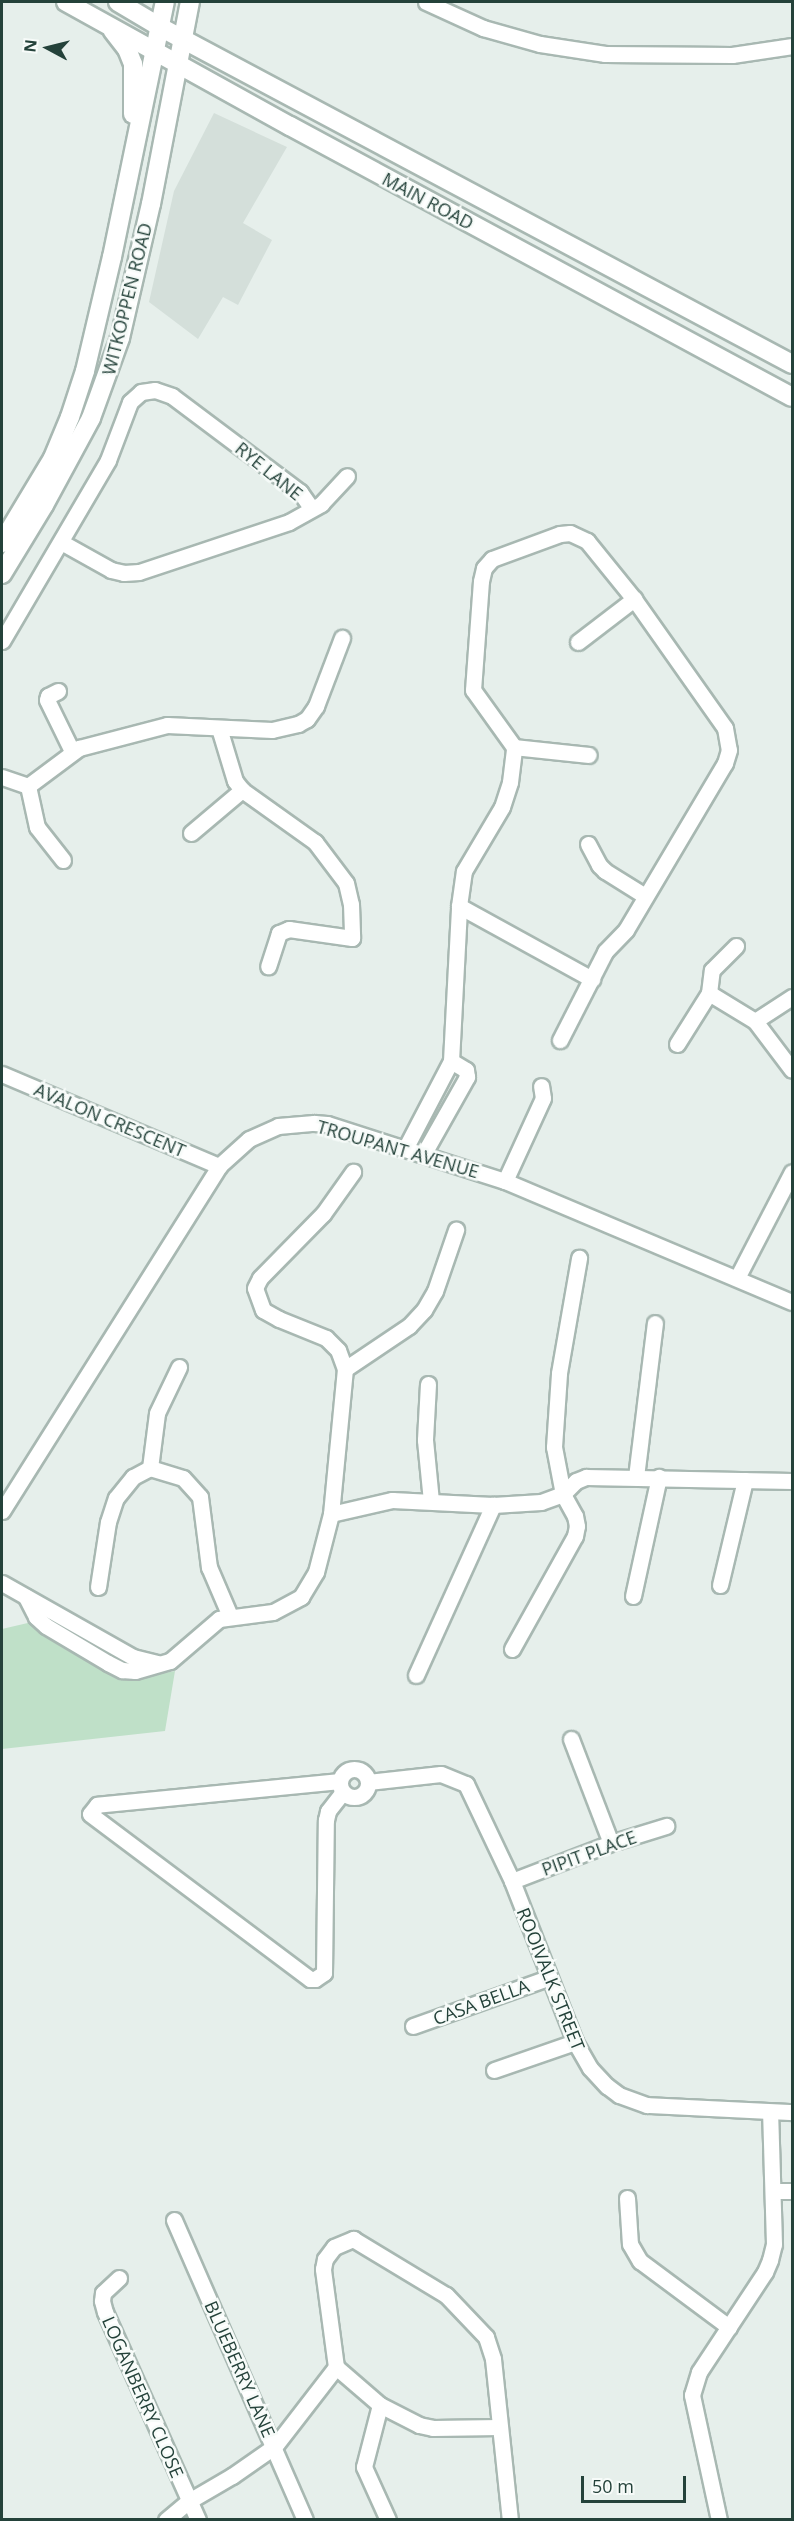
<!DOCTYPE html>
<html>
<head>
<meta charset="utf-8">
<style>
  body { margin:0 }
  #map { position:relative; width:794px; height:2521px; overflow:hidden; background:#e6efeb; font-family:"Open Sans",sans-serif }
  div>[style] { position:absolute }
  .built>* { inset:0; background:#d4dfda }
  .green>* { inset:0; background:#bfe0c8 }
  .roads { filter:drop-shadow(2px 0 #a8b8b2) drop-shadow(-2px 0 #a8b8b2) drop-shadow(0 2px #a8b8b2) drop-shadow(0 -2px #a8b8b2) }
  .street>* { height:15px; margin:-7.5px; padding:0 7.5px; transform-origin:7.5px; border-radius:7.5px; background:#fff }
  .street>.ring { margin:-7.5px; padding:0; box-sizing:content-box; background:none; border:15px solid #fff; border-radius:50% }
  .secondary>* { height:18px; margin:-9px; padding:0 9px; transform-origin:9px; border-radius:9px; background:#fff }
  span { translate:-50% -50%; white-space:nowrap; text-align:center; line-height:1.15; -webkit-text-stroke:5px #f7fbf9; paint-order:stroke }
  .street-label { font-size:18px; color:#24423a }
  .frame { position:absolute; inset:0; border:3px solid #24423a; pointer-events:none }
  .north { position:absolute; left:18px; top:18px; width:60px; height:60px; -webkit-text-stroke:4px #f7fbf9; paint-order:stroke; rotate:277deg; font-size:16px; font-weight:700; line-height:24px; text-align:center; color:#24423a }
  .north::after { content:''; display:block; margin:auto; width:21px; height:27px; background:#24423a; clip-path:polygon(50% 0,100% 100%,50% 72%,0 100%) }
  .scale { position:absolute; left:581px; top:2476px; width:105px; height:27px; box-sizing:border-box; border:3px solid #24423a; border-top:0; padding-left:8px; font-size:18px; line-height:21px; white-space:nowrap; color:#24423a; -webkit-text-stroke:4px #f7fbf9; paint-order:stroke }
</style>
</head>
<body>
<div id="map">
  <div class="built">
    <i style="clip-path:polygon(214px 113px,287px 147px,243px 223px,272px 240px,238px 305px,223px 297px,198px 339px,149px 302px,174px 191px)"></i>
  </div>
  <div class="green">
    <i style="clip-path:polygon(32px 1622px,125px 1680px,175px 1671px,165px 1731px,2px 1749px,2px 1629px)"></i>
  </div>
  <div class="roads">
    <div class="street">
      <i style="left:426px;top:2px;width:63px;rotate:24.5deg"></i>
      <i style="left:483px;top:28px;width:59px;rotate:15.7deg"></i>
      <i style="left:540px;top:44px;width:66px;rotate:8.7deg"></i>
      <i style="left:605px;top:54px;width:127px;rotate:0.5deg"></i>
      <i style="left:732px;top:55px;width:61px;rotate:-8.5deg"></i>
      <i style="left:61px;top:542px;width:57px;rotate:29.2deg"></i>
      <i style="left:111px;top:570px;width:13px;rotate:13deg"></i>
      <i style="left:124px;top:573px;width:15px;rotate:-4deg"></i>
      <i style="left:139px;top:572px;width:158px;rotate:-18.4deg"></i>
      <i style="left:289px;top:522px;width:37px;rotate:-29deg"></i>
      <i style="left:321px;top:504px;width:38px;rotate:-47deg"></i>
      <i style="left:2px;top:641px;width:210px;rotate:-59.6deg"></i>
      <i style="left:108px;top:460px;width:62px;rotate:-69.2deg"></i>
      <i style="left:130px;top:402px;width:15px;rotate:-42deg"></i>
      <i style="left:141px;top:392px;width:14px;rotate:-8deg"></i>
      <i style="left:155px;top:390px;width:18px;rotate:19deg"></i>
      <i style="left:172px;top:396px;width:160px;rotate:36.9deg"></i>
      <i style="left:300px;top:492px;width:19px;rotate:55deg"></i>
      <i style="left:578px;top:642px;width:71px;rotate:-37.5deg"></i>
      <i style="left:58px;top:691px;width:11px;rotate:153deg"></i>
      <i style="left:48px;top:696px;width:4px;rotate:104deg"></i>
      <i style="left:47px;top:700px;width:57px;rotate:63.9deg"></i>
      <i style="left:219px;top:728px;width:55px;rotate:73.2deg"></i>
      <i style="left:235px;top:781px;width:11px;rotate:52deg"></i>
      <i style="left:242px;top:790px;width:90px;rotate:35.5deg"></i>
      <i style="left:315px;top:842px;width:51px;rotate:52.9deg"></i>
      <i style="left:346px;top:883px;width:22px;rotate:77deg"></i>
      <i style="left:351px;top:904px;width:34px;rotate:88deg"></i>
      <i style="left:352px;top:938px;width:64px;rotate:-171.9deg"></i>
      <i style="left:289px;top:929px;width:11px;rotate:158deg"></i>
      <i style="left:279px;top:933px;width:35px;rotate:108deg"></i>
      <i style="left:514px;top:747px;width:75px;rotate:6.1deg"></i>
      <i style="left:2px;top:777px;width:28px;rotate:19deg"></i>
      <i style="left:28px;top:786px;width:64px;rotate:-36.7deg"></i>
      <i style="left:79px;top:748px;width:91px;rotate:-14.6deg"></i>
      <i style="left:167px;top:725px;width:105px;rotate:2.7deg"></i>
      <i style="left:272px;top:730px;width:27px;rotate:-13deg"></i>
      <i style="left:298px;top:724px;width:10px;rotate:-29deg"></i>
      <i style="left:307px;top:719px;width:16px;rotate:-55deg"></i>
      <i style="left:316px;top:706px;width:73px;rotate:-69.1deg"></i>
      <i style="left:28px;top:786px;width:42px;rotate:77.6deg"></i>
      <i style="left:37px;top:827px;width:42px;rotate:51.8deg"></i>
      <i style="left:191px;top:833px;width:67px;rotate:-40.1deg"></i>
      <i style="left:588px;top:844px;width:24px;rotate:62deg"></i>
      <i style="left:599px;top:865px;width:8px;rotate:45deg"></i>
      <i style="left:605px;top:871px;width:47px;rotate:32deg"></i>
      <i style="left:459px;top:906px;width:152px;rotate:28.8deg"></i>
      <i style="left:709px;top:993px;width:54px;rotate:31.3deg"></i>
      <i style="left:755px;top:1021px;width:61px;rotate:52.9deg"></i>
      <i style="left:755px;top:1021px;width:44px;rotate:-33deg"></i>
      <i style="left:677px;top:1044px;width:60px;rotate:-57.9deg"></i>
      <i style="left:709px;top:993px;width:23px;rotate:-83deg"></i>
      <i style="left:712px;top:970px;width:34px;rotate:-45deg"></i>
      <i style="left:2px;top:1074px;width:236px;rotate:23deg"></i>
      <i style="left:405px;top:1149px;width:99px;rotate:-62.4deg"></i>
      <i style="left:451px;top:1061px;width:155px;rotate:-87deg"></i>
      <i style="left:459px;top:906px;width:35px;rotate:-82deg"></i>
      <i style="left:464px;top:871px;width:74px;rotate:-59.3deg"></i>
      <i style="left:502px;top:807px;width:26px;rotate:-72deg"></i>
      <i style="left:510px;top:782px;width:35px;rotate:-83deg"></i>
      <i style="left:514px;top:747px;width:70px;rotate:-125.7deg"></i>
      <i style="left:473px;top:690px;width:109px;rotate:-85.8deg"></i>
      <i style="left:481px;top:581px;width:13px;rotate:-77deg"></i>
      <i style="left:484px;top:568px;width:12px;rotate:-48deg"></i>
      <i style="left:492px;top:559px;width:72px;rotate:-20.2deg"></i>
      <i style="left:560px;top:534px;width:10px;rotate:-6deg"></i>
      <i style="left:570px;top:533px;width:19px;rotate:25deg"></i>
      <i style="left:587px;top:541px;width:75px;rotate:51deg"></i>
      <i style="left:634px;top:599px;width:158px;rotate:54.8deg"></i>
      <i style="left:725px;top:728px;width:22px;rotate:80deg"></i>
      <i style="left:729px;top:750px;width:14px;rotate:107deg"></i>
      <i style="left:725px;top:763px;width:194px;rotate:120.7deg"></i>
      <i style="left:626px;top:930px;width:30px;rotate:134deg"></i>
      <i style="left:605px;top:952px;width:99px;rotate:117.1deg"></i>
      <i style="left:423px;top:1155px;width:90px;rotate:-60.6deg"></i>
      <i style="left:467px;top:1077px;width:7px;rotate:-98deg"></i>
      <i style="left:466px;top:1070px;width:17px;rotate:-149deg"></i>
      <i style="left:505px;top:1181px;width:91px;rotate:-65.4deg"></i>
      <i style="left:543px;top:1098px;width:12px;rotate:-99deg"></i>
      <i style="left:737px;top:1278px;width:119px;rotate:-62.6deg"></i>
      <i style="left:345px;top:1369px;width:77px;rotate:-33.9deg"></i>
      <i style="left:409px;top:1326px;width:22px;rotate:-47deg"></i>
      <i style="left:424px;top:1310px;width:22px;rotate:-60deg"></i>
      <i style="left:435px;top:1291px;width:65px;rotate:-71deg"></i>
      <i style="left:428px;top:1384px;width:56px;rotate:93.1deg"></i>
      <i style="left:425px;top:1440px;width:61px;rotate:84.4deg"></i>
      <i style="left:150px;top:1468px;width:55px;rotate:-82.7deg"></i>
      <i style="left:157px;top:1413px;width:51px;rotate:-64.4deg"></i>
      <i style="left:636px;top:1477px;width:155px;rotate:-83deg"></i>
      <i style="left:2px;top:1511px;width:408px;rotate:-57.8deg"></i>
      <i style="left:219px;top:1166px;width:40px;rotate:-42deg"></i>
      <i style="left:249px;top:1139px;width:32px;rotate:-24deg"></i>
      <i style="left:278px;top:1126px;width:36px;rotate:-5deg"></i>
      <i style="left:314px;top:1123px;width:13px;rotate:4deg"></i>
      <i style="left:327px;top:1124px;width:187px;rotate:17.8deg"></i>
      <i style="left:505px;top:1181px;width:311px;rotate:22.9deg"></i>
      <i style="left:331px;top:1514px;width:63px;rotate:-12.9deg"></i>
      <i style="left:392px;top:1500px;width:101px;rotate:2.8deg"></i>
      <i style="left:493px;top:1505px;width:48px;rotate:-3.6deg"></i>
      <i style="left:541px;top:1502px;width:23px;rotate:-20deg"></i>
      <i style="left:563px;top:1494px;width:18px;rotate:-45deg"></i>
      <i style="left:576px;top:1481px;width:11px;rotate:-22deg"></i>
      <i style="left:586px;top:1477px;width:206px;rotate:1.1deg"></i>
      <i style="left:2px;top:1583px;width:150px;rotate:29.5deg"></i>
      <i style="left:133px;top:1657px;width:25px;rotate:14deg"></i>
      <i style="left:720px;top:1585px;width:108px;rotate:-76.6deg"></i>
      <i style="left:98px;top:1587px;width:66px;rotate:-81.3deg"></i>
      <i style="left:108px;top:1522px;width:25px;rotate:-72deg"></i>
      <i style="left:116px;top:1498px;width:27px;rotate:-51deg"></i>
      <i style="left:133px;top:1477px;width:19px;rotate:-28deg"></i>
      <i style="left:150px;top:1468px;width:34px;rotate:17deg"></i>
      <i style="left:183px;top:1478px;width:25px;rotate:48deg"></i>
      <i style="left:200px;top:1497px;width:71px;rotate:82.7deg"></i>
      <i style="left:209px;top:1567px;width:53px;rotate:66.8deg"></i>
      <i style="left:633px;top:1596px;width:122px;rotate:-77.7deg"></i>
      <i style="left:26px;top:1597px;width:22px;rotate:63deg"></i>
      <i style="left:36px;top:1617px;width:13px;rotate:42deg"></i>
      <i style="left:46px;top:1626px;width:72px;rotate:30.8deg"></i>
      <i style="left:108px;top:1663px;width:16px;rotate:27deg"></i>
      <i style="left:122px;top:1670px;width:13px;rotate:4deg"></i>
      <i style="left:135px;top:1671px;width:36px;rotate:-16deg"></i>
      <i style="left:170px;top:1661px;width:65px;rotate:-40.6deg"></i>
      <i style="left:219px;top:1619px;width:54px;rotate:-7.4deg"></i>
      <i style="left:273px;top:1612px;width:32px;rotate:-28deg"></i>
      <i style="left:301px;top:1597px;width:29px;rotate:-59deg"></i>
      <i style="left:316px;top:1572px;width:60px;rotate:-75.5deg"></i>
      <i style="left:331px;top:1514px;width:146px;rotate:-84.5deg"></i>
      <i style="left:345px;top:1369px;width:20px;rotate:-110deg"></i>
      <i style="left:338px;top:1350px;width:17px;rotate:-135deg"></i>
      <i style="left:326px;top:1338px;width:51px;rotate:-158deg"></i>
      <i style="left:279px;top:1319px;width:18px;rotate:-151deg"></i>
      <i style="left:263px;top:1310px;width:23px;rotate:-110deg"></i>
      <i style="left:255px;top:1288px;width:11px;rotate:-63deg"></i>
      <i style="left:260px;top:1278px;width:90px;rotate:-45.5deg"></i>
      <i style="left:323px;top:1214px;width:52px;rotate:-54.5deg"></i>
      <i style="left:512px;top:1649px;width:129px;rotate:-60.9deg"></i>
      <i style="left:575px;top:1536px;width:10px;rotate:-79deg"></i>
      <i style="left:577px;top:1526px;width:10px;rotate:-101deg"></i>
      <i style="left:575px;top:1516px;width:25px;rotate:-119deg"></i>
      <i style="left:563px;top:1494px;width:48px;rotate:-100.8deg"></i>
      <i style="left:554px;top:1447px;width:74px;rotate:-86.1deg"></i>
      <i style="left:559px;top:1373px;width:117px;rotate:-80.1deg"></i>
      <i style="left:416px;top:1675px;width:187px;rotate:-65.6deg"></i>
      <i style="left:571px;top:1739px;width:111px;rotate:69deg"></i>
      <i class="ring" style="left:340px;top:1769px;width:13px;height:13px"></i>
      <i style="left:340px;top:1781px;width:244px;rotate:174.4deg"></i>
      <i style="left:97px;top:1805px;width:11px;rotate:128deg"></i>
      <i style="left:90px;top:1814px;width:275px;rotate:36.9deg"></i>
      <i style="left:310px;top:1979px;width:5px"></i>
      <i style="left:315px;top:1979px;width:11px;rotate:-34deg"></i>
      <i style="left:324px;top:1973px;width:153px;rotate:-89.3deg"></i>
      <i style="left:326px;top:1820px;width:9px;rotate:-77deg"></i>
      <i style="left:328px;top:1811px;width:24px;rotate:-52deg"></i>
      <i style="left:368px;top:1782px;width:73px;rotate:-6.3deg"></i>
      <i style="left:441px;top:1774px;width:27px;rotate:22deg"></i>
      <i style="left:466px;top:1784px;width:107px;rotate:64.6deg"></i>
      <i style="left:512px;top:1881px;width:173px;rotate:68.6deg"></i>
      <i style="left:575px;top:2042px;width:30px;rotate:60deg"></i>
      <i style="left:590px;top:2068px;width:25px;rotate:47deg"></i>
      <i style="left:607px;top:2086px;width:15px;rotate:37deg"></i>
      <i style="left:619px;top:2095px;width:30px;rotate:20deg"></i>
      <i style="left:647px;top:2105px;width:145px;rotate:2.8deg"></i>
      <i style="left:512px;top:1881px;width:106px;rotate:-21deg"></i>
      <i style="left:611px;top:1843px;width:58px;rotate:-17.2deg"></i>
      <i style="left:413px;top:2026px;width:143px;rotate:-19.6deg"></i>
      <i style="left:494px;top:2070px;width:86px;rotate:-19.1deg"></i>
      <i style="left:773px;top:2191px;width:19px"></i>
      <i style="left:627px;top:2198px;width:46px;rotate:86.3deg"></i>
      <i style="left:630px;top:2244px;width:20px;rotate:60deg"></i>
      <i style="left:640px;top:2261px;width:111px;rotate:36.6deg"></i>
      <i style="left:174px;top:2220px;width:327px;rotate:66.4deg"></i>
      <i style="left:119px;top:2278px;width:22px;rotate:137deg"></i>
      <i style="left:103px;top:2293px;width:8px;rotate:97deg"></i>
      <i style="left:102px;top:2301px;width:11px;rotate:75deg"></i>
      <i style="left:105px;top:2312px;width:228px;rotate:65.9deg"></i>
      <i style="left:336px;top:2367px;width:99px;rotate:-97.6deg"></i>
      <i style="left:323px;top:2269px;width:10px;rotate:-79deg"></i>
      <i style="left:325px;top:2259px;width:15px;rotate:-53deg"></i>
      <i style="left:334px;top:2247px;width:21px;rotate:-23deg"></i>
      <i style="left:353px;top:2239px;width:109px;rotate:31.1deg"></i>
      <i style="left:446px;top:2295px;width:58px;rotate:46.4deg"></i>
      <i style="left:486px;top:2337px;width:23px;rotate:72deg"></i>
      <i style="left:493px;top:2359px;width:162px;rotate:84deg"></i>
      <i style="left:336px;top:2367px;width:58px;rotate:40.8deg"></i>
      <i style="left:380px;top:2405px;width:44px;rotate:27.1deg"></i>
      <i style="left:419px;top:2425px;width:14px;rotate:12deg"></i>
      <i style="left:433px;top:2428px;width:66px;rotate:-0.9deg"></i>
      <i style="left:380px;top:2405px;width:64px;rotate:104.5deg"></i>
      <i style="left:364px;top:2467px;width:58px;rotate:65.6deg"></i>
      <i style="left:166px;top:2520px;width:30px;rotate:-40deg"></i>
      <i style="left:189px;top:2501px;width:50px;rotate:-30.2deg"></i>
      <i style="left:232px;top:2476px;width:52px;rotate:-34.9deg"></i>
      <i style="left:275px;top:2446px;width:100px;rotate:-52.3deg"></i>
      <i style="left:719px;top:2520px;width:128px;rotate:-102.2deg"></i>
      <i style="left:692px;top:2395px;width:24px;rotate:-73deg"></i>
      <i style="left:699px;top:2372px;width:120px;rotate:-56.6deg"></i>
      <i style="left:765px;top:2272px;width:13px;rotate:-67deg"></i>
      <i style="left:770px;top:2260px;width:16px;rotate:-76deg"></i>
      <i style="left:774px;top:2244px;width:132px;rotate:-91.7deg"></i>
    </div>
    <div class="secondary">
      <i style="left:66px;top:2px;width:256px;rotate:29deg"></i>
      <i style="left:290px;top:126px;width:570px;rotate:28.36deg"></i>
      <i style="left:118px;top:2px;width:49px;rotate:30.8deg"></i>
      <i style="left:160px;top:27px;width:716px;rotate:28.07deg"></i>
      <i style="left:113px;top:31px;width:23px;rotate:52deg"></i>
      <i style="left:127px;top:49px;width:16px;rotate:68deg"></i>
      <i style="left:133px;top:64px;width:50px;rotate:90deg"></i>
      <i style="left:2px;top:543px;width:99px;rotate:-59deg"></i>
      <i style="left:53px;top:458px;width:44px;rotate:-67.5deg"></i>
      <i style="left:70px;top:417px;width:48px;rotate:-71.9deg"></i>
      <i style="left:85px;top:371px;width:117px;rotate:-76.7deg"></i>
      <i style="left:112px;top:257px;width:260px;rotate:-78.3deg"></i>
      <i style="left:2px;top:574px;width:81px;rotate:-58.7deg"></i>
      <i style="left:44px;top:505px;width:99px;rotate:-61.6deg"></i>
      <i style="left:91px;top:418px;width:85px;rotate:-70.1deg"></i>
      <i style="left:120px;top:338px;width:138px;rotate:-77deg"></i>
      <i style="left:151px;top:204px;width:206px;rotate:-79.1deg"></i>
    </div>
  </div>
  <div class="street-label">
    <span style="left:428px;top:201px;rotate:28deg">MAIN ROAD</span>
    <span style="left:127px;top:299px;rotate:-76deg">WITKOPPEN ROAD</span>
    <span style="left:269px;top:471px;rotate:39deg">RYE LANE</span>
    <span style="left:110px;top:1120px;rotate:23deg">AVALON CRESCENT</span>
    <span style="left:398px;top:1149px;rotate:16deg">TROUPANT AVENUE</span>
    <span style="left:589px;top:1853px;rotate:-20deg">PIPIT PLACE</span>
    <span style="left:551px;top:1979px;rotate:68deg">ROOIVALK STREET</span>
    <span style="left:481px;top:2002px;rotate:-20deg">CASA BELLA</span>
    <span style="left:240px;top:2369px;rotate:66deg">BLUEBERRY LANE</span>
    <span style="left:143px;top:2397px;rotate:66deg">LOGANBERRY CLOSE</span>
  </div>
  <div class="frame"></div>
  <div class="north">N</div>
  <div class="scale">50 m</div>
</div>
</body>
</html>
